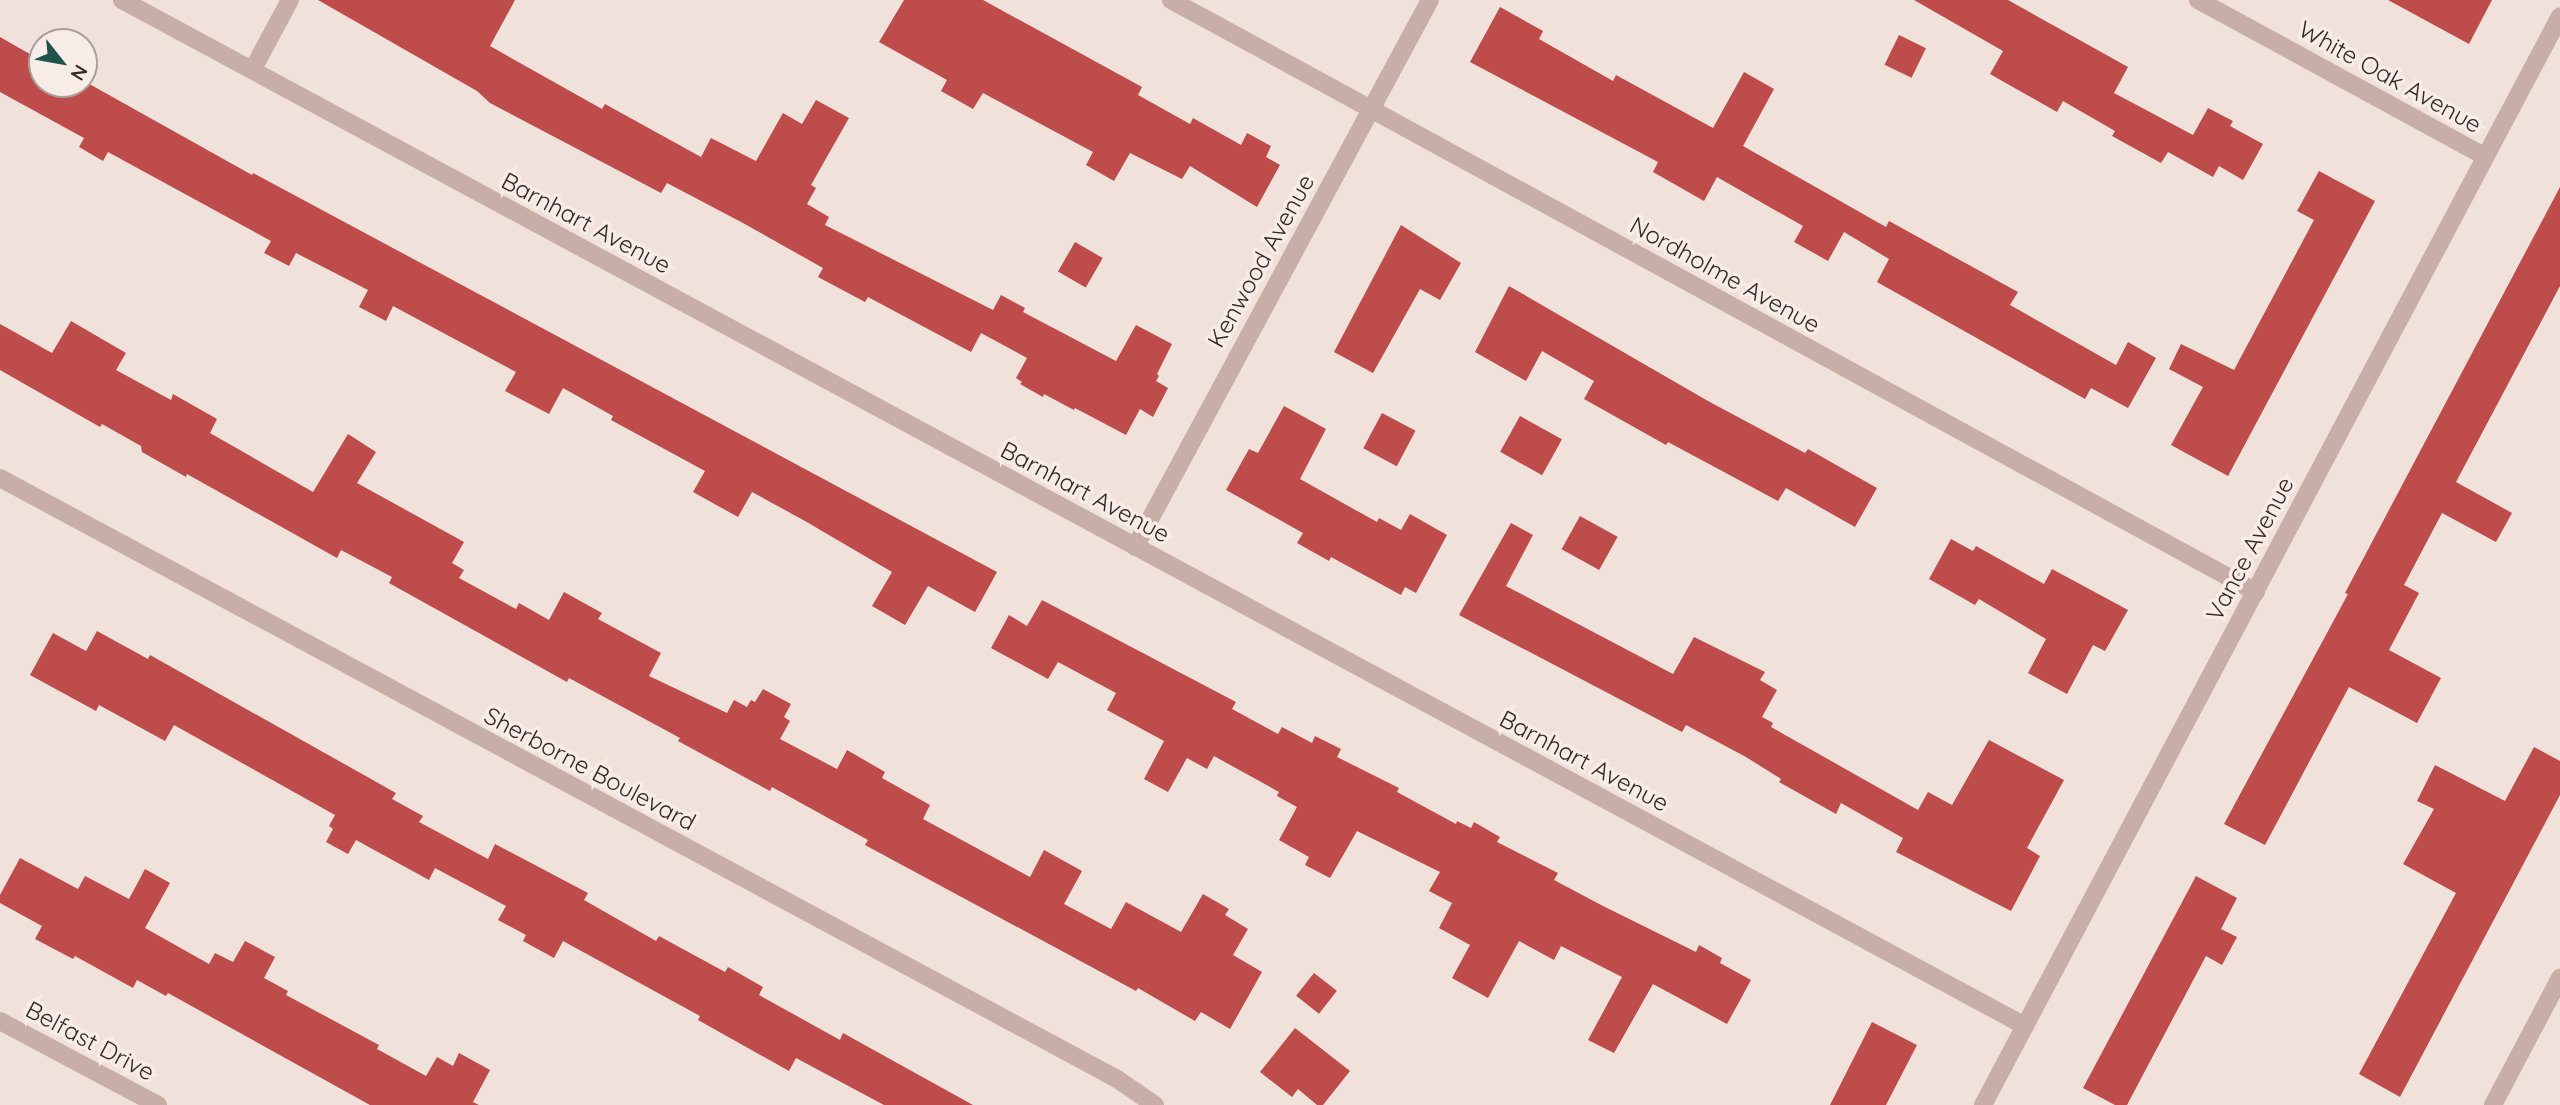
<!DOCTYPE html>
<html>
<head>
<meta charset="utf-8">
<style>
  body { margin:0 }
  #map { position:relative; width:2560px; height:1105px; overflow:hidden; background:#f0e1da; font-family:Quicksand,sans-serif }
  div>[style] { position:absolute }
  .building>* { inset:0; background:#be4c4a; transform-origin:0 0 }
  .minor>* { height:18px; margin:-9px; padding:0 9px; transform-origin:9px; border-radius:9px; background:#c7aea7 }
  .tertiary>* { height:18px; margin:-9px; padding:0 9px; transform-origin:9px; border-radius:9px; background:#c7aea7 }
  span { translate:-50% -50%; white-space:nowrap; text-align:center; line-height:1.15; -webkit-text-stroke:7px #f8ece6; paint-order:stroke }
  .street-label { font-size:24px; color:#342827 }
  .north { position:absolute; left:28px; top:28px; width:70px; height:70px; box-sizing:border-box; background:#f8ece6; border:2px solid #aa9e9a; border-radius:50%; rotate:121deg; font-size:19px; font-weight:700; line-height:28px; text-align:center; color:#342827 }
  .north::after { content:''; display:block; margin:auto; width:24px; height:32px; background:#1f524a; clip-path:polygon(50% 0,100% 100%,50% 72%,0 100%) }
</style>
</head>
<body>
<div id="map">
  <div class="building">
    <i style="clip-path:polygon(318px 0,515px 0,490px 46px,602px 109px,605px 104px,701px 157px,711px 138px,756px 161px,783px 113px,802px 124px,816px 100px,849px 118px,811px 185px,816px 188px,807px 204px,829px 217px,825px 225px,993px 310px,1001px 295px,1025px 308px,1023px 312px,1116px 361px,1136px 325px,1172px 344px,1157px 374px,1159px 376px,1156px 381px,1168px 388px,1153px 417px,1140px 409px,1126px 435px,1075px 408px,1074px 410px,1044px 394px,1043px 397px,1020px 384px,1022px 382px,1016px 378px,1027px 358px,981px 333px,971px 352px,868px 297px,865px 302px,818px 277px,823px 268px,743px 223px,667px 183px,661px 193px,490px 103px,477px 91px)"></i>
    <i style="clip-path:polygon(904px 0,983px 0,1142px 87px,1138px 95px,1190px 124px,1193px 118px,1241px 145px,1247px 133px,1271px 146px,1266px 157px,1280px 165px,1257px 207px,1190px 166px,1182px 179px,1130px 153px,1114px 181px,1086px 165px,1093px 152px,983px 93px,973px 109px,941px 91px,947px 80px,879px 42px)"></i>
    <i style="clip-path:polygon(1914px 0,2008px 0,2128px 67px,2114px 93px,2193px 135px,2208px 108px,2233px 121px,2230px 126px,2263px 144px,2243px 180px,2219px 166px,2213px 177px,2168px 152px,2161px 163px,2112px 136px,2115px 131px,2063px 101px,2057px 112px,1990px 74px,2003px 51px)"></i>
    <i style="clip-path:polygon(2388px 0,2492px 0,2469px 44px)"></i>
    <i style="clip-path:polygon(1500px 7px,1543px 31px,1539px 39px,1613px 81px,1616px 75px,1713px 128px,1744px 72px,1774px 89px,1743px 146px,1886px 227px,1889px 221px,2018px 292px,2010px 305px,2116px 365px,2128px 342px,2156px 358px,2128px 408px,2091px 388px,2085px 399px,1877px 282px,1889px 259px,1844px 232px,1828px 261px,1794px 242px,1803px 226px,1717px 177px,1704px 201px,1653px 172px,1658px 162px,1470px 62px)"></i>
    <i style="left:1899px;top:35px;width:30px;height:33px;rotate:26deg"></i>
    <i style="clip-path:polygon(0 37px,42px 61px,42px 84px,84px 84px,84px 81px,252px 175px,253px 173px,997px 572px,975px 612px,928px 586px,905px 625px,872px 606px,892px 572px,805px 521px,752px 492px,738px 517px,693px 492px,705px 471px,611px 420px,613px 416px,563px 388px,549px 414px,505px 391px,516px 372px,393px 306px,386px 321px,359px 307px,368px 290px,296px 253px,289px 266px,264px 253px,271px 241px,108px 152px,103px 161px,79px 147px,84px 138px,0 92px)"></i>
    <i style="clip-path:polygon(2319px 171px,2375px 201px,2228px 476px,2171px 445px,2203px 387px,2169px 369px,2181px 344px,2234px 370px,2314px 220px,2297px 211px)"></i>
    <i style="clip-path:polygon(2560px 187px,2560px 286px,2456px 482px,2512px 513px,2496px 542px,2442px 513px,2404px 585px,2419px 593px,2389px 650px,2441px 678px,2417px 723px,2349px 687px,2265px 845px,2224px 824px,2348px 594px,2345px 593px)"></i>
    <i style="clip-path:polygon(1401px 225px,1461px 263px,1440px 300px,1420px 289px,1373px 373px,1334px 352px)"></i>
    <i style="left:1075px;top:242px;width:32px;height:34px;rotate:30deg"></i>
    <i style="clip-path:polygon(1509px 286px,1708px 401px,1805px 453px,1808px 449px,1877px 488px,1855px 527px,1786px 488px,1778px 501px,1668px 442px,1666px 445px,1584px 399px,1594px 381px,1542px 351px,1526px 381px,1475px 352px)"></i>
    <i style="clip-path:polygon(71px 321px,126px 353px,116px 370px,171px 400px,173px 394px,217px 419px,210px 433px,313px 492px,348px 434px,376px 452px,357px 483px,464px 542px,452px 563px,464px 570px,459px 578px,516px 609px,519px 603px,549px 620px,564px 592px,602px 613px,598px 619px,661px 653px,649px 676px,727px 713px,734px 700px,747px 707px,751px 700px,755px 702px,763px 689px,791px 704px,784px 717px,790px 721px,780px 739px,837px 769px,847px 750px,885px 772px,882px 778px,930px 805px,923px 819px,1030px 877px,1044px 850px,1082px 871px,1064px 904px,1111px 929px,1126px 902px,1181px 932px,1203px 894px,1229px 909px,1225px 915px,1248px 929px,1233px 955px,1262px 972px,1230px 1029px,1201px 1012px,1195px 1021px,1138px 988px,1136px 991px,865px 845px,868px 840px,772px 787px,770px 791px,678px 741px,680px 738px,569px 678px,567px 682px,389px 583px,392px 577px,341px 550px,337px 558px,187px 474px,186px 477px,142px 452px,141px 446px,102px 424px,100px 427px,0 370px,0 324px,52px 353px)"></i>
    <i style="clip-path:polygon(1284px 406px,1326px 429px,1300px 479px,1377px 522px,1379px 518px,1401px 530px,1410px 514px,1447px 535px,1416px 593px,1405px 587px,1401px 595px,1331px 557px,1329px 561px,1297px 543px,1303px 533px,1226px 490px,1249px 449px,1258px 453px)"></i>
    <i style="left:1382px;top:413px;width:38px;height:40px;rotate:28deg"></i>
    <i style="left:1520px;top:416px;width:48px;height:41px;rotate:29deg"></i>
    <i style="left:1580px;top:516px;width:43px;height:38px;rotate:29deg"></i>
    <i style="clip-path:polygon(1511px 523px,1533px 535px,1506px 586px,1673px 674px,1694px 637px,1765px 672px,1760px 680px,1777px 690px,1762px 717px,1773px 723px,1771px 727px,1918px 810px,1928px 792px,1952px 805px,1989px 740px,2064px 780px,2027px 848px,2040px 856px,2011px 911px,1896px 852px,1903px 838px,1841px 803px,1836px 814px,1779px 782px,1781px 779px,1746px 757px,1686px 725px,1682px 732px,1459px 615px)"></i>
    <i style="clip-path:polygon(1951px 539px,1973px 551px,1976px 546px,2044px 584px,2052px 569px,2128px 610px,2105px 651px,2093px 645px,2067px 694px,2028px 673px,2046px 639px,1979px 599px,1975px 605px,1929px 579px)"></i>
    <i style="clip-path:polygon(1042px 600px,1236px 702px,1232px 709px,1278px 734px,1282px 727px,1312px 743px,1315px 736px,1341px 749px,1337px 757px,1399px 788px,1397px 792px,1456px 824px,1457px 821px,1471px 828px,1474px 822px,1500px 837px,1497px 842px,1558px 873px,1554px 880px,1603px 906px,1696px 952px,1699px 945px,1722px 958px,1720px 963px,1751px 980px,1727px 1024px,1653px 984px,1614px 1053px,1588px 1040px,1622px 977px,1561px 946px,1554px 960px,1519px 941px,1488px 998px,1452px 978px,1470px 945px,1439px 928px,1452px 903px,1429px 891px,1440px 872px,1357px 831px,1330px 878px,1305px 865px,1309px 857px,1279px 840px,1297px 807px,1277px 796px,1279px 792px,1214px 756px,1207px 769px,1187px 758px,1168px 792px,1144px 779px,1164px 741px,1107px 710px,1116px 693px,1058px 662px,1048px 679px,991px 648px,1009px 615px,1027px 626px)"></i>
    <i style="clip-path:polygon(97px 631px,148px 659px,150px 655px,396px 793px,392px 799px,423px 816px,419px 822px,488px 859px,495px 844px,588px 893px,584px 900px,656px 941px,659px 936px,725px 972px,728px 967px,763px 987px,759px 995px,840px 1040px,843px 1033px,973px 1105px,884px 1105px,796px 1058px,789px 1071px,698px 1020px,700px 1016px,563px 941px,554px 958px,523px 941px,526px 935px,498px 920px,506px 906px,435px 868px,429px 880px,356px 840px,348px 854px,326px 842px,333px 829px,329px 826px,335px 815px,174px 725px,165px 741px,99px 705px,96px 711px,30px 675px,53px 633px,86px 651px)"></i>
    <i style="clip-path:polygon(2534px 747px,2560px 761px,2560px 795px,2400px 1097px,2359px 1074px,2456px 893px,2403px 864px,2434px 809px,2417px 801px,2435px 765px,2505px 801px)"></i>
    <i style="clip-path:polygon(20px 858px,78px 889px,85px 876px,129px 899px,145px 869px,170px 883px,145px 928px,209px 964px,215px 953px,233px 962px,245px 941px,275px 957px,264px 978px,288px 991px,286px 995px,379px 1045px,377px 1049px,426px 1076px,437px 1057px,453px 1066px,459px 1053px,490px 1070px,473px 1102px,479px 1105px,370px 1105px,168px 993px,166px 996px,137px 980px,133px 988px,75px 956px,73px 959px,35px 939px,42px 926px,0 903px,0 895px)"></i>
    <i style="clip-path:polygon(2196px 876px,2237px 898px,2221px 929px,2237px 937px,2222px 965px,2206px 956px,2127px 1105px,2115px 1105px,2083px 1088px)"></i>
    <i style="left:1314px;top:973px;width:29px;height:29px;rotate:38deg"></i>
    <i style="clip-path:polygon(1872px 1022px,1917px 1045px,1886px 1105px,1830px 1105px)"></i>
    <i style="clip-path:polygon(1295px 1028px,1350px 1071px,1323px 1105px,1317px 1105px,1298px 1089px,1292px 1097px,1260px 1072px)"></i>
  </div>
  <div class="minor">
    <i style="left:122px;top:0;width:2162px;rotate:28.33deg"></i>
    <i style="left:1171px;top:0;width:1236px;rotate:28.62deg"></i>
    <i style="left:2198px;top:0;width:326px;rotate:28.6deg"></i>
    <i style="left:253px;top:69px;width:78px;rotate:-61.8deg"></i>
    <i style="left:0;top:478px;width:1268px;rotate:28.28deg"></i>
    <i style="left:1117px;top:1079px;width:46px;rotate:34.4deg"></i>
    <i style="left:1135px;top:547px;width:621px;rotate:-61.66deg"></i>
    <i style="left:0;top:1021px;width:179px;rotate:28deg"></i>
    <i style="left:2493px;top:1105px;width:144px;rotate:-62.2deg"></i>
  </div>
  <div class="tertiary">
    <i style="left:1983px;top:1105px;width:1232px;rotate:-62.08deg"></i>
  </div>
  <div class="street-label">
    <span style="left:2390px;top:77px;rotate:29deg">White Oak Avenue</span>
    <span style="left:586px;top:223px;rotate:28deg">Barnhart Avenue</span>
    <span style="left:1261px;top:261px;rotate:-61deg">Kenwood Avenue</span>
    <span style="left:1725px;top:275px;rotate:29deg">Nordholme Avenue</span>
    <span style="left:1085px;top:492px;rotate:28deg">Barnhart Avenue</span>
    <span style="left:2250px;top:549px;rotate:-62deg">Vance Avenue</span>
    <span style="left:1584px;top:761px;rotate:28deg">Barnhart Avenue</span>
    <span style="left:590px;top:769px;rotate:28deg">Sherborne Boulevard</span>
    <span style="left:90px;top:1041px;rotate:28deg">Belfast Drive</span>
  </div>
  <div class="north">N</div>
</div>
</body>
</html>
